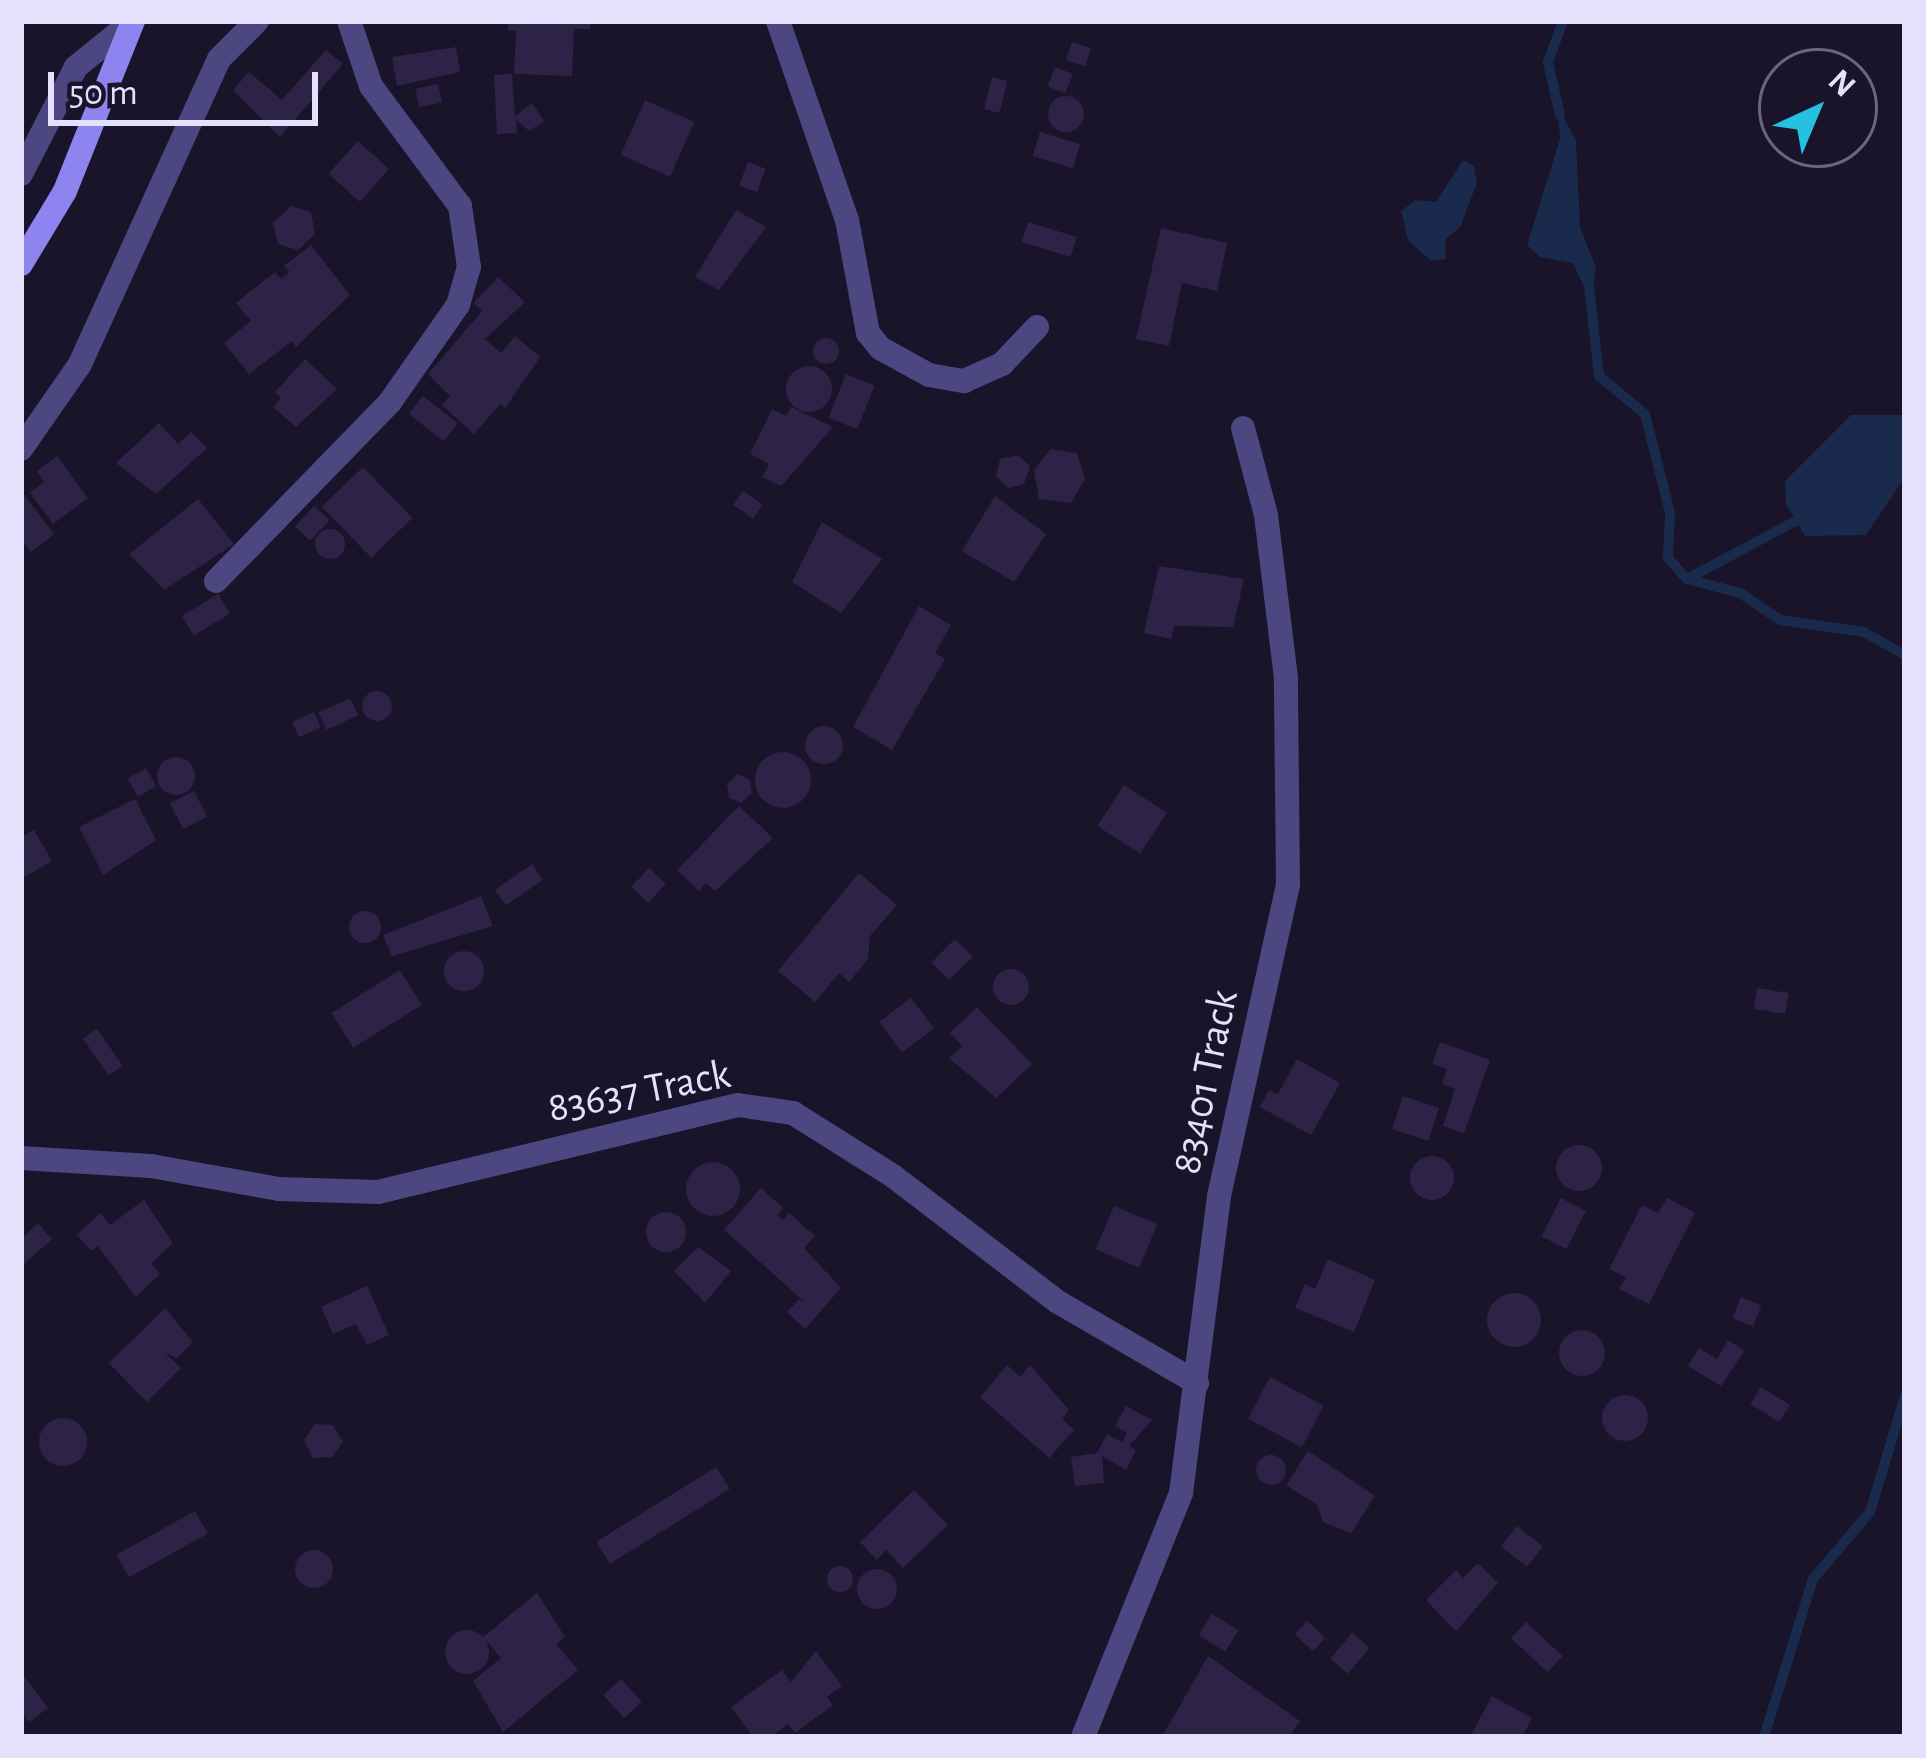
<!DOCTYPE html>
<html>
<head>
<meta charset="utf-8">
<style>
  body { margin:0 }
  #map { position:relative; width:1926px; height:1758px; overflow:hidden; background:#191429; font-family:"Alegreya Sans",sans-serif }
  div>[style] { position:absolute }
  .water>* { inset:0; background:#192a4d }
  .stream>* { height:10px; margin:-5px; padding:0 5px; transform-origin:5px; border-radius:5px; background:#192a4d }
  .building>* { inset:0; background:#2d2347; transform-origin:0 0 }
  .round { border-radius:50% }
  .minor>* { height:24px; margin:-12px; padding:0 12px; transform-origin:12px; border-radius:12px; background:#4c4681 }
  .secondary>* { height:24px; margin:-12px; padding:0 12px; transform-origin:12px; border-radius:12px; background:#8e84ef }
  span { translate:-50% -50%; white-space:nowrap; text-align:center; line-height:1.15; -webkit-text-stroke:12px #191429; paint-order:stroke }
  .street-label { font-size:42px; color:#e5e0fb }
  .frame { position:absolute; inset:0; border:24px solid #e5e0fb; pointer-events:none }
  .north { position:absolute; left:1758px; top:48px; width:120px; height:120px; box-sizing:border-box; background:#191429; border:3px solid #6b667d; border-radius:50%; rotate:44deg; font-size:33px; font-weight:700; line-height:48px; text-align:center; color:#e5e0fb }
  .north::after { content:''; display:block; margin:auto; width:42px; height:54px; background:#25c1e2; clip-path:polygon(50% 0,100% 100%,50% 72%,0 100%) }
  .scale { position:absolute; left:48px; top:72px; width:270px; height:54px; box-sizing:border-box; border:6px solid #e5e0fb; border-top:0; padding-left:15px; font-size:36px; line-height:42px; white-space:nowrap; color:#e5e0fb; -webkit-text-stroke:9px #191429; paint-order:stroke }
</style>
</head>
<body>
<div id="map">
  <div class="water">
    <i style="clip-path:polygon(1558px 106px,1576px 141px,1580px 227px,1596px 268px,1590px 300px,1573px 263px,1540px 257px,1527px 245px,1560px 139px)"></i>
    <i style="clip-path:polygon(1463px 160px,1474px 166px,1477px 183px,1460px 227px,1445px 240px,1446px 259px,1431px 261px,1408px 240px,1401px 211px,1416px 200px,1436px 202px)"></i>
    <i style="clip-path:polygon(1851px 415px,1905px 415px,1905px 477px,1866px 535px,1805px 536px,1786px 504px,1785px 481px)"></i>
  </div>
  <div class="stream">
    <i style="left:1560px;top:115px;width:54px;rotate:-102.8deg"></i>
    <i style="left:1548px;top:62px;width:44px;rotate:-69.9deg"></i>
    <i style="left:1589px;top:286px;width:91px;rotate:83.7deg"></i>
    <i style="left:1599px;top:376px;width:60px;rotate:39.6deg"></i>
    <i style="left:1645px;top:414px;width:102px;rotate:75.8deg"></i>
    <i style="left:1670px;top:513px;width:45px;rotate:92.5deg"></i>
    <i style="left:1668px;top:558px;width:28px;rotate:48deg"></i>
    <i style="left:1687px;top:579px;width:55px;rotate:14.8deg"></i>
    <i style="left:1740px;top:593px;width:48px;rotate:34deg"></i>
    <i style="left:1780px;top:620px;width:85px;rotate:8.1deg"></i>
    <i style="left:1864px;top:632px;width:47px;rotate:29.3deg"></i>
    <i style="left:1687px;top:579px;width:134px;rotate:-28.1deg"></i>
    <i style="left:1764px;top:1737px;width:165px;rotate:-72.8deg"></i>
    <i style="left:1813px;top:1579px;width:88px;rotate:-49.6deg"></i>
    <i style="left:1870px;top:1512px;width:121px;rotate:-73.2deg"></i>
  </div>
  <div class="building">
    <i style="clip-path:polygon(508px 21px,591px 21px,590px 29px,574px 29px,572px 76px,514px 74px,516px 31px,508px 31px)"></i>
    <i style="left:1072px;top:42px;width:20px;height:19px;rotate:18deg"></i>
    <i style="clip-path:polygon(456px 47px,460px 72px,397px 86px,392px 57px)"></i>
    <i style="clip-path:polygon(326px 50px,343px 64px,280px 137px,233px 90px,249px 72px,282px 100px)"></i>
    <i style="left:1055px;top:67px;width:19px;height:21px;rotate:21deg"></i>
    <i style="clip-path:polygon(512px 74px,515px 116px,532px 103px,544px 121px,529px 131px,516px 119px,517px 133px,497px 134px,494px 75px)"></i>
    <i style="left:992px;top:77px;width:16px;height:33px;rotate:14deg"></i>
    <i style="left:438px;top:84px;width:19px;height:23px;rotate:78deg"></i>
    <i class="round" style="left:1048px;top:96px;width:36px;height:36px"></i>
    <i style="left:645px;top:100px;width:54px;height:60px;rotate:24deg"></i>
    <i style="left:1040px;top:132px;width:42px;height:25px;rotate:17deg"></i>
    <i style="left:358px;top:141px;width:42px;height:44px;rotate:42deg"></i>
    <i style="left:748px;top:162px;width:19px;height:25px;rotate:21deg"></i>
    <i style="clip-path:polygon(291px 206px,311px 212px,315px 234px,298px 250px,278px 244px,273px 223px)"></i>
    <i style="clip-path:polygon(736px 210px,766px 227px,719px 290px,695px 277px)"></i>
    <i style="left:1028px;top:222px;width:51px;height:21px;rotate:17deg"></i>
    <i style="clip-path:polygon(1161px 228px,1227px 243px,1217px 291px,1182px 283px,1169px 346px,1136px 339px)"></i>
    <i style="clip-path:polygon(311px 245px,350px 295px,296px 347px,292px 341px,249px 374px,224px 343px,251px 321px,236px 303px,275px 272px,281px 279px,290px 272px,284px 266px)"></i>
    <i style="clip-path:polygon(498px 277px,525px 302px,485px 339px,501px 353px,515px 336px,540px 357px,505px 408px,500px 404px,474px 434px,442px 405px,450px 396px,428px 374px,482px 311px,474px 303px)"></i>
    <i class="round" style="left:813px;top:338px;width:26px;height:26px"></i>
    <i style="clip-path:polygon(305px 359px,337px 389px,296px 427px,273px 407px,281px 398px,275px 392px)"></i>
    <i class="round" style="left:786px;top:366px;width:46px;height:46px"></i>
    <i style="left:846px;top:374px;width:31px;height:47px;rotate:22deg"></i>
    <i style="left:423px;top:396px;width:44px;height:23px;rotate:38deg"></i>
    <i style="clip-path:polygon(791px 407px,833px 427px,781px 486px,762px 477px,769px 464px,750px 454px,772px 409px,786px 416px)"></i>
    <i style="clip-path:polygon(159px 423px,178px 444px,191px 432px,207px 448px,156px 494px,116px 463px)"></i>
    <i style="clip-path:polygon(1051px 449px,1077px 453px,1085px 479px,1071px 503px,1039px 499px,1034px 470px)"></i>
    <i style="clip-path:polygon(1018px 455px,1030px 466px,1024px 484px,1008px 488px,996px 476px,1000px 459px)"></i>
    <i style="clip-path:polygon(57px 456px,88px 498px,53px 524px,30px 493px,44px 482px,37px 471px)"></i>
    <i style="left:363px;top:467px;width:71px;height:57px;rotate:46deg"></i>
    <i style="clip-path:polygon(21px 491px,54px 534px,31px 552px,21px 539px)"></i>
    <i style="left:743px;top:491px;width:24px;height:17px;rotate:35deg"></i>
    <i style="clip-path:polygon(995px 496px,1046px 534px,1014px 582px,962px 551px)"></i>
    <i style="clip-path:polygon(198px 499px,234px 544px,164px 590px,129px 554px)"></i>
    <i style="left:314px;top:506px;width:21px;height:28px;rotate:43deg"></i>
    <i style="clip-path:polygon(822px 522px,882px 559px,841px 613px,792px 582px)"></i>
    <i class="round" style="left:315px;top:529px;width:30px;height:30px"></i>
    <i style="clip-path:polygon(1159px 566px,1244px 579px,1233px 627px,1174px 626px,1171px 639px,1144px 633px)"></i>
    <i style="left:218px;top:594px;width:23px;height:42px;rotate:59deg"></i>
    <i style="clip-path:polygon(919px 606px,951px 625px,935px 653px,945px 659px,892px 750px,853px 727px)"></i>
    <i class="round" style="left:362px;top:691px;width:30px;height:30px"></i>
    <i style="left:350px;top:698px;width:19px;height:35px;rotate:65deg"></i>
    <i style="left:314px;top:712px;width:17px;height:24px;rotate:66deg"></i>
    <i class="round" style="left:805px;top:726px;width:38px;height:38px"></i>
    <i class="round" style="left:755px;top:752px;width:56px;height:56px"></i>
    <i class="round" style="left:157px;top:757px;width:38px;height:38px"></i>
    <i style="left:146px;top:768px;width:21px;height:21px;rotate:61deg"></i>
    <i style="clip-path:polygon(738px 774px,750px 780px,752px 793px,741px 803px,729px 798px,727px 784px)"></i>
    <i style="left:1124px;top:785px;width:51px;height:49px;rotate:33deg"></i>
    <i style="left:194px;top:791px;width:29px;height:27px;rotate:63deg"></i>
    <i style="clip-path:polygon(135px 799px,156px 840px,103px 875px,79px 827px)"></i>
    <i style="clip-path:polygon(739px 806px,773px 838px,715px 891px,706px 883px,699px 891px,677px 870px)"></i>
    <i style="clip-path:polygon(34px 830px,52px 861px,21px 879px,21px 837px)"></i>
    <i style="left:532px;top:864px;width:19px;height:45px;rotate:55deg"></i>
    <i style="left:649px;top:868px;width:23px;height:26px;rotate:43deg"></i>
    <i style="clip-path:polygon(859px 873px,897px 905px,870px 936px,868px 959px,849px 982px,839px 973px,815px 1002px,778px 971px)"></i>
    <i style="clip-path:polygon(481px 896px,493px 926px,392px 956px,383px 935px)"></i>
    <i class="round" style="left:349px;top:911px;width:32px;height:32px"></i>
    <i style="left:955px;top:939px;width:25px;height:33px;rotate:45deg"></i>
    <i class="round" style="left:444px;top:951px;width:40px;height:40px"></i>
    <i class="round" style="left:993px;top:969px;width:36px;height:36px"></i>
    <i style="left:400px;top:970px;width:41px;height:81px;rotate:58deg"></i>
    <i style="left:1757px;top:988px;width:32px;height:21px;rotate:9deg"></i>
    <i style="left:911px;top:998px;width:38px;height:40px;rotate:53deg"></i>
    <i style="clip-path:polygon(977px 1007px,1032px 1064px,996px 1098px,949px 1058px,962px 1046px,950px 1033px)"></i>
    <i style="left:97px;top:1029px;width:45px;height:17px;rotate:55deg"></i>
    <i style="clip-path:polygon(1440px 1042px,1490px 1060px,1464px 1133px,1443px 1126px,1455px 1089px,1442px 1084px,1447px 1069px,1432px 1064px)"></i>
    <i style="clip-path:polygon(1297px 1059px,1340px 1083px,1311px 1135px,1260px 1107px,1269px 1090px,1278px 1094px)"></i>
    <i style="left:1403px;top:1096px;width:38px;height:35px;rotate:18deg"></i>
    <i class="round" style="left:1556px;top:1145px;width:46px;height:46px"></i>
    <i class="round" style="left:1410px;top:1156px;width:44px;height:44px"></i>
    <i class="round" style="left:686px;top:1162px;width:54px;height:54px"></i>
    <i style="clip-path:polygon(761px 1188px,783px 1208px,777px 1215px,783px 1220px,789px 1213px,815px 1236px,804px 1248px,841px 1288px,805px 1329px,787px 1312px,799px 1299px,806px 1303px,724px 1230px)"></i>
    <i style="left:1561px;top:1198px;width:28px;height:43px;rotate:27deg"></i>
    <i style="clip-path:polygon(1667px 1198px,1695px 1213px,1649px 1304px,1619px 1289px,1626px 1277px,1609px 1269px,1642px 1205px,1658px 1213px)"></i>
    <i style="clip-path:polygon(144px 1200px,173px 1243px,151px 1264px,160px 1274px,136px 1297px,98px 1246px,92px 1251px,77px 1235px,100px 1213px,110px 1225px)"></i>
    <i style="left:1114px;top:1206px;width:47px;height:47px;rotate:23deg"></i>
    <i class="round" style="left:646px;top:1212px;width:40px;height:40px"></i>
    <i style="clip-path:polygon(38px 1223px,52px 1239px,21px 1267px,21px 1239px)"></i>
    <i style="clip-path:polygon(698px 1247px,731px 1271px,705px 1303px,674px 1271px)"></i>
    <i style="clip-path:polygon(1328px 1259px,1375px 1280px,1354px 1332px,1295px 1308px,1305px 1284px,1315px 1289px)"></i>
    <i style="clip-path:polygon(367px 1286px,389px 1335px,367px 1345px,356px 1324px,333px 1334px,321px 1307px)"></i>
    <i class="round" style="left:1487px;top:1293px;width:54px;height:54px"></i>
    <i style="left:1741px;top:1297px;width:22px;height:23px;rotate:22deg"></i>
    <i style="clip-path:polygon(165px 1308px,193px 1342px,177px 1358px,165px 1353px,181px 1368px,147px 1402px,109px 1363px)"></i>
    <i class="round" style="left:1559px;top:1330px;width:46px;height:46px"></i>
    <i style="clip-path:polygon(1728px 1340px,1744px 1351px,1721px 1386px,1688px 1366px,1699px 1348px,1717px 1359px)"></i>
    <i style="clip-path:polygon(1007px 1365px,1020px 1377px,1030px 1365px,1069px 1410px,1062px 1419px,1074px 1430px,1049px 1458px,980px 1397px)"></i>
    <i style="left:1270px;top:1377px;width:61px;height:47px;rotate:28deg"></i>
    <i style="left:1761px;top:1387px;width:34px;height:20px;rotate:32deg"></i>
    <i class="round" style="left:1602px;top:1395px;width:46px;height:46px"></i>
    <i style="clip-path:polygon(1126px 1406px,1152px 1420px,1129px 1446px,1136px 1450px,1126px 1470px,1102px 1456px,1104px 1483px,1075px 1486px,1071px 1457px,1097px 1453px,1107px 1434px,1122px 1442px,1127px 1433px,1115px 1426px)"></i>
    <i class="round" style="left:39px;top:1418px;width:48px;height:48px"></i>
    <i style="clip-path:polygon(315px 1424px,333px 1425px,343px 1442px,332px 1457px,313px 1458px,304px 1440px)"></i>
    <i style="clip-path:polygon(1308px 1451px,1375px 1496px,1351px 1533px,1323px 1522px,1317px 1505px,1286px 1485px)"></i>
    <i class="round" style="left:1256px;top:1455px;width:30px;height:30px"></i>
    <i style="left:716px;top:1467px;width:26px;height:141px;rotate:58deg"></i>
    <i style="clip-path:polygon(914px 1490px,948px 1525px,903px 1568px,886px 1550px,877px 1560px,860px 1542px)"></i>
    <i style="left:195px;top:1511px;width:26px;height:90px;rotate:61deg"></i>
    <i style="left:1517px;top:1526px;width:33px;height:26px;rotate:38deg"></i>
    <i class="round" style="left:295px;top:1550px;width:38px;height:38px"></i>
    <i style="clip-path:polygon(1478px 1563px,1498px 1583px,1456px 1631px,1426px 1600px,1456px 1570px,1463px 1578px)"></i>
    <i class="round" style="left:827px;top:1566px;width:26px;height:26px"></i>
    <i class="round" style="left:857px;top:1569px;width:40px;height:40px"></i>
    <i style="clip-path:polygon(537px 1593px,565px 1637px,556px 1644px,578px 1670px,503px 1732px,473px 1681px,501px 1658px,483px 1637px)"></i>
    <i style="left:1212px;top:1614px;width:31px;height:25px;rotate:32deg"></i>
    <i style="left:1307px;top:1621px;width:25px;height:18px;rotate:43deg"></i>
    <i style="left:1526px;top:1622px;width:50px;height:22px;rotate:43deg"></i>
    <i class="round" style="left:445px;top:1630px;width:44px;height:44px"></i>
    <i style="left:1352px;top:1633px;width:23px;height:34px;rotate:40deg"></i>
    <i style="clip-path:polygon(816px 1651px,842px 1686px,827px 1697px,833px 1705px,795px 1733px,788px 1724px,771px 1737px,753px 1737px,731px 1707px,782px 1670px,791px 1682px)"></i>
    <i style="clip-path:polygon(1208px 1656px,1300px 1721px,1289px 1737px,1162px 1737px)"></i>
    <i style="clip-path:polygon(21px 1672px,48px 1708px,29px 1722px,21px 1712px)"></i>
    <i style="left:621px;top:1679px;width:31px;height:24px;rotate:48deg"></i>
    <i style="clip-path:polygon(1492px 1696px,1532px 1718px,1522px 1737px,1470px 1737px)"></i>
  </div>
  <div class="minor">
    <i style="left:778px;top:21px;width:211px;rotate:70.9deg"></i>
    <i style="left:847px;top:220px;width:115px;rotate:79.5deg"></i>
    <i style="left:868px;top:333px;width:19px;rotate:51deg"></i>
    <i style="left:880px;top:348px;width:56px;rotate:28.9deg"></i>
    <i style="left:929px;top:375px;width:36px;rotate:10deg"></i>
    <i style="left:964px;top:381px;width:42px;rotate:-24.1deg"></i>
    <i style="left:1002px;top:364px;width:51px;rotate:-46.6deg"></i>
    <i style="left:21px;top:174px;width:120px;rotate:-62.8deg"></i>
    <i style="left:76px;top:67px;width:73px;rotate:-38.9deg"></i>
    <i style="left:21px;top:449px;width:103px;rotate:-55.2deg"></i>
    <i style="left:80px;top:364px;width:335px;rotate:-65.5deg"></i>
    <i style="left:219px;top:59px;width:54px;rotate:-45deg"></i>
    <i style="left:216px;top:581px;width:250px;rotate:-45.8deg"></i>
    <i style="left:390px;top:402px;width:118px;rotate:-55deg"></i>
    <i style="left:458px;top:305px;width:40px;rotate:-74deg"></i>
    <i style="left:469px;top:267px;width:62px;rotate:-98.4deg"></i>
    <i style="left:460px;top:206px;width:149px;rotate:-126.6deg"></i>
    <i style="left:371px;top:86px;width:69px;rotate:-108.7deg"></i>
    <i style="left:21px;top:1158px;width:130px;rotate:3.5deg"></i>
    <i style="left:151px;top:1166px;width:130px;rotate:10.2deg"></i>
    <i style="left:279px;top:1189px;width:99px;rotate:1.7deg"></i>
    <i style="left:378px;top:1192px;width:370px;rotate:-13.6deg"></i>
    <i style="left:738px;top:1105px;width:56px;rotate:8.3deg"></i>
    <i style="left:793px;top:1113px;width:118px;rotate:32.2deg"></i>
    <i style="left:893px;top:1176px;width:208px;rotate:37.4deg"></i>
    <i style="left:1058px;top:1302px;width:161px;rotate:30.2deg"></i>
    <i style="left:1083px;top:1737px;width:263px;rotate:-68.1deg"></i>
    <i style="left:1181px;top:1493px;width:299px;rotate:-82.7deg"></i>
    <i style="left:1219px;top:1196px;width:319px;rotate:-77.5deg"></i>
    <i style="left:1288px;top:885px;width:207px;rotate:-90.6deg"></i>
    <i style="left:1286px;top:678px;width:164px;rotate:-97deg"></i>
    <i style="left:1266px;top:515px;width:90px;rotate:-104.8deg"></i>
  </div>
  <div class="secondary">
    <i style="left:21px;top:264px;width:85px;rotate:-58.9deg"></i>
    <i style="left:65px;top:191px;width:183px;rotate:-68.2deg"></i>
  </div>
  <div class="street-label">
    <span style="left:1205px;top:1082px;rotate:-78deg">83401 Track</span>
    <span style="left:639px;top:1091px;rotate:-11deg">83637 Track</span>
  </div>
  <div class="frame"></div>
  <div class="north">N</div>
  <div class="scale">50 m</div>
</div>
</body>
</html>
